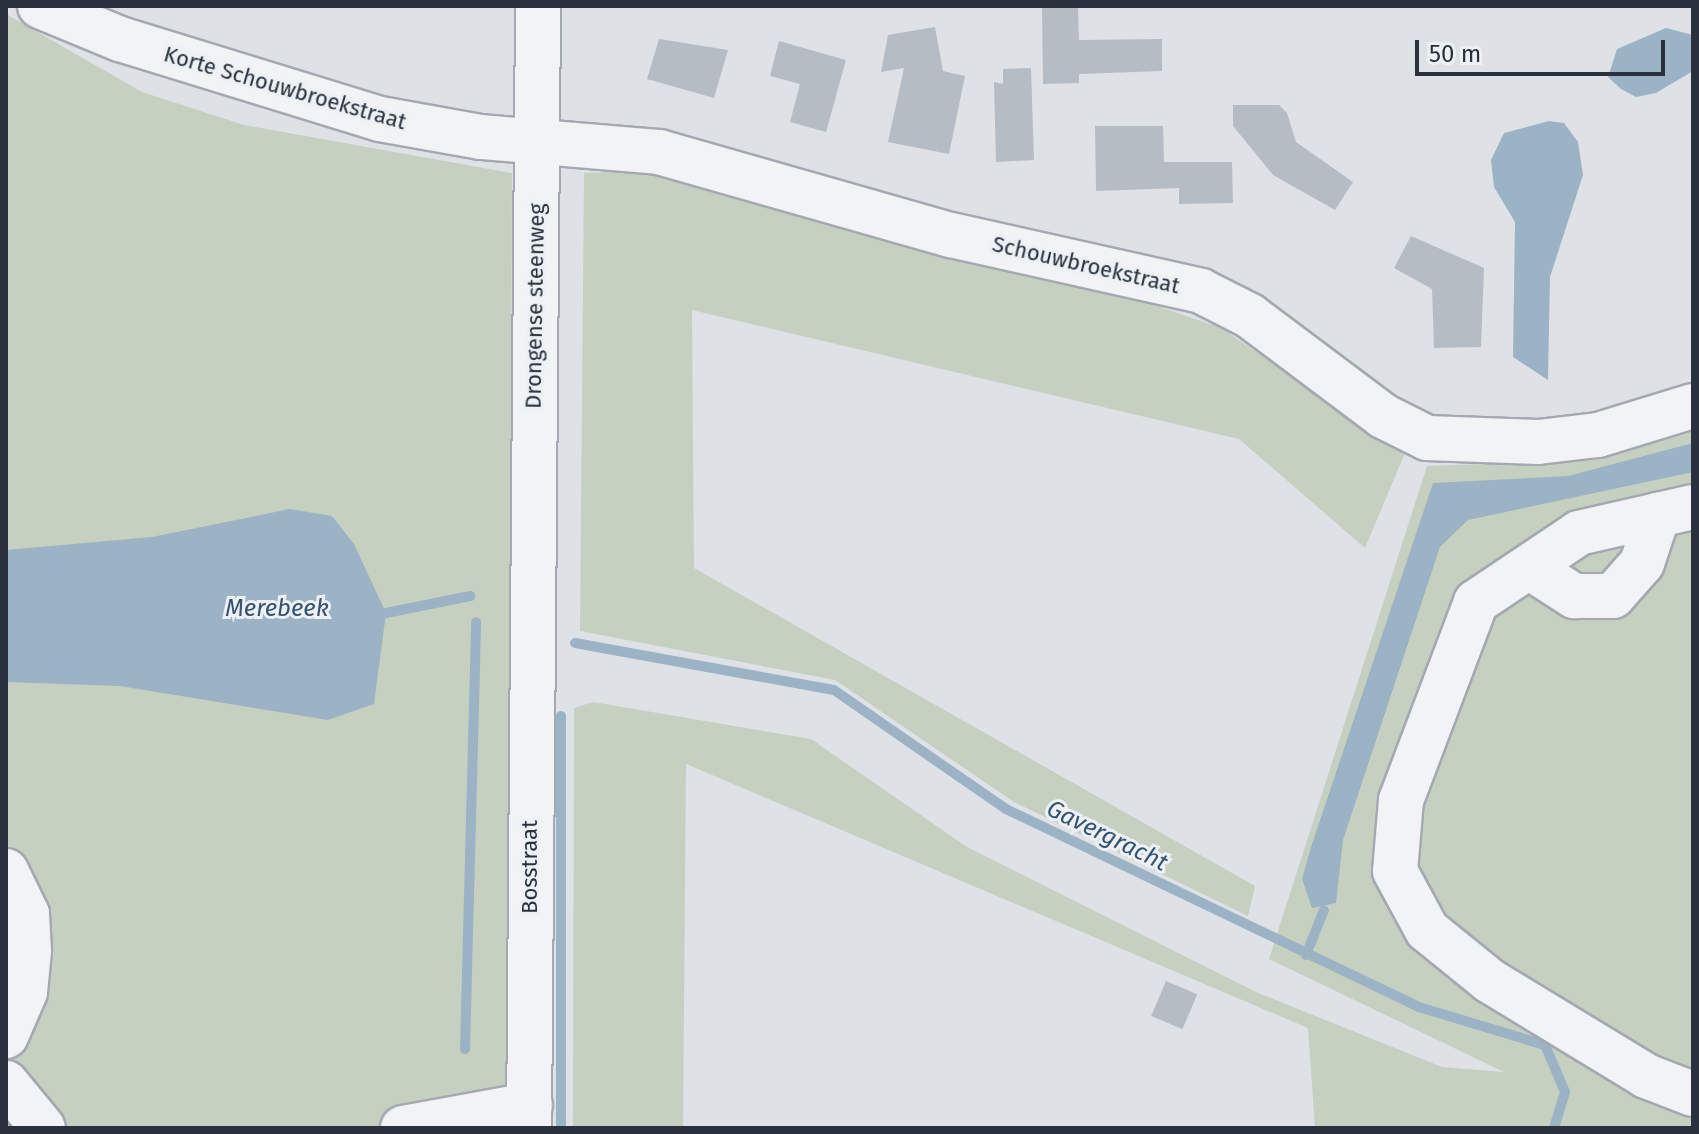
<!DOCTYPE html>
<html>
<head>
<meta charset="utf-8">
<style>
  body { margin:0 }
  #map { position:relative; width:1699px; height:1134px; overflow:hidden; background:#dee2e7; font-family:"Fira Sans",sans-serif }
  div>[style] { position:absolute }
  .green>* { inset:0; background:#c5d0c0 }
  .water>* { inset:0; background:#9bb3c5 }
  .stream>* { height:10px; margin:-5px; padding:0 5px; transform-origin:5px; border-radius:5px; background:#9bb3c5 }
  .building>* { inset:0; background:#b6bcc3; transform-origin:0 0 }
  .roads { filter:drop-shadow(2px 0 #a4a9b1) drop-shadow(-2px 0 #a4a9b1) drop-shadow(0 2px #a4a9b1) drop-shadow(0 -2px #a4a9b1) }
  .minor>* { height:44px; margin:-22px; padding:0 22px; transform-origin:22px; border-radius:22px; background:#f1f3f5 }
  span { translate:-50% -50%; white-space:nowrap; text-align:center; line-height:1.15; -webkit-text-stroke:6px #edf1f5; paint-order:stroke }
  .street-label { font-size:22px; color:#28313d }
  .water-label { font-size:24px; color:#34536f; font-style:italic }
  .frame { position:absolute; inset:0; border:8px solid #28313d; pointer-events:none }
  .scale { position:absolute; left:1415px; top:40px; width:250px; height:36px; box-sizing:border-box; border:4px solid #28313d; border-top:0; padding-left:10px; font-size:24px; line-height:28px; white-space:nowrap; color:#28313d; -webkit-text-stroke:6px #edf1f5; paint-order:stroke }
</style>
</head>
<body>
<div id="map">
  <div class="green">
    <i style="clip-path:polygon(6px 14px,142px 92px,244px 125px,512px 173px,508px 1128px,6px 1128px)"></i>
    <i style="clip-path:polygon(643px 171px,757px 197px,906px 246px,1111px 290px,1221px 328px,1405px 453px,1365px 548px,1239px 439px,692px 310px,694px 568px,1255px 886px,1248px 916px,1014px 802px,835px 680px,580px 631px,584px 173px)"></i>
    <i style="clip-path:polygon(1693px 432px,1693px 1128px,1315px 1128px,1308px 1028px,686px 764px,683px 1128px,573px 1128px,574px 708px,593px 702px,811px 739px,967px 847px,1256px 992px,1442px 1067px,1504px 1072px,1269px 959px,1427px 466px,1595px 460px)"></i>
  </div>
  <div class="water">
    <i style="clip-path:polygon(1666px 28px,1693px 35px,1693px 71px,1656px 93px,1636px 97px,1621px 89px,1608px 77px,1617px 49px)"></i>
    <i style="clip-path:polygon(1549px 121px,1564px 123px,1578px 142px,1583px 175px,1550px 277px,1548px 380px,1513px 357px,1515px 222px,1494px 187px,1491px 160px,1504px 133px)"></i>
    <i style="clip-path:polygon(1693px 443px,1693px 472px,1468px 520px,1440px 547px,1343px 840px,1336px 903px,1312px 908px,1302px 879px,1311px 847px,1433px 483px,1568px 476px)"></i>
    <i style="clip-path:polygon(290px 509px,332px 516px,354px 544px,386px 613px,374px 704px,328px 720px,120px 686px,6px 682px,6px 550px,152px 537px)"></i>
  </div>
  <div class="stream">
    <i style="left:386px;top:613px;width:86px;rotate:-11.4deg"></i>
    <i style="left:575px;top:643px;width:263px;rotate:10.3deg"></i>
    <i style="left:834px;top:690px;width:209px;rotate:34.7deg"></i>
    <i style="left:1006px;top:809px;width:458px;rotate:25.6deg"></i>
    <i style="left:1419px;top:1007px;width:132px;rotate:16.8deg"></i>
    <i style="left:1545px;top:1045px;width:51px;rotate:66.9deg"></i>
    <i style="left:1565px;top:1092px;width:38px;rotate:107deg"></i>
    <i style="left:561px;top:716px;width:412px;rotate:90deg"></i>
    <i style="left:1306px;top:955px;width:48px;rotate:-68.2deg"></i>
    <i style="left:465px;top:1049px;width:427px;rotate:-88.5deg"></i>
  </div>
  <div class="building">
    <i style="clip-path:polygon(1042px 6px,1078px 6px,1079px 40px,1162px 39px,1162px 71px,1079px 74px,1079px 83px,1043px 84px)"></i>
    <i style="clip-path:polygon(935px 27px,943px 71px,965px 76px,949px 154px,888px 142px,904px 68px,881px 72px,888px 35px)"></i>
    <i style="clip-path:polygon(659px 39px,728px 50px,714px 98px,647px 79px)"></i>
    <i style="clip-path:polygon(779px 41px,846px 60px,826px 132px,790px 122px,800px 84px,770px 76px)"></i>
    <i style="clip-path:polygon(1031px 68px,1034px 160px,996px 162px,994px 82px,1003px 84px,1003px 69px)"></i>
    <i style="clip-path:polygon(1233px 105px,1279px 105px,1287px 113px,1296px 142px,1353px 182px,1335px 210px,1273px 175px,1233px 126px)"></i>
    <i style="clip-path:polygon(1095px 126px,1163px 126px,1164px 162px,1232px 162px,1233px 203px,1179px 204px,1179px 188px,1096px 191px)"></i>
    <i style="clip-path:polygon(1411px 236px,1484px 268px,1481px 347px,1434px 348px,1432px 289px,1394px 268px)"></i>
    <i style="left:1166px;top:981px;width:34px;height:38px;rotate:23deg"></i>
  </div>
  <div class="roads">
    <div class="minor">
      <i style="left:40px;top:6px;width:87px;rotate:22.4deg"></i>
      <i style="left:120px;top:39px;width:272px;rotate:17.1deg"></i>
      <i style="left:380px;top:119px;width:103px;rotate:10.1deg"></i>
      <i style="left:481px;top:137px;width:179px;rotate:4.8deg"></i>
      <i style="left:659px;top:152px;width:304px;rotate:15.9deg"></i>
      <i style="left:951px;top:235px;width:256px;rotate:12.6deg"></i>
      <i style="left:1201px;top:291px;width:55px;rotate:27deg"></i>
      <i style="left:1250px;top:316px;width:166px;rotate:36.9deg"></i>
      <i style="left:1383px;top:416px;width:49px;rotate:26.6deg"></i>
      <i style="left:1427px;top:438px;width:111px;rotate:2.1deg"></i>
      <i style="left:1538px;top:442px;width:60px;rotate:-6.7deg"></i>
      <i style="left:1598px;top:435px;width:99px;rotate:-17deg"></i>
      <i style="left:1693px;top:507px;width:117px;rotate:167.2deg"></i>
      <i style="left:1579px;top:533px;width:124px;rotate:146.2deg"></i>
      <i style="left:1476px;top:602px;width:212px;rotate:110.7deg"></i>
      <i style="left:1401px;top:800px;width:71px;rotate:94.8deg"></i>
      <i style="left:1395px;top:871px;width:67px;rotate:61.5deg"></i>
      <i style="left:1427px;top:930px;width:81px;rotate:39deg"></i>
      <i style="left:1490px;top:981px;width:183px;rotate:31.3deg"></i>
      <i style="left:1646px;top:1076px;width:50px;rotate:21deg"></i>
      <i style="left:1529px;top:567px;width:54px;rotate:32.8deg"></i>
      <i style="left:1574px;top:596px;width:39px"></i>
      <i style="left:1613px;top:596px;width:44px;rotate:-48.7deg"></i>
      <i style="left:1642px;top:563px;width:51px;rotate:-71.6deg"></i>
      <i style="left:6px;top:871px;width:48px;rotate:64deg"></i>
      <i style="left:27px;top:914px;width:37px;rotate:87deg"></i>
      <i style="left:29px;top:951px;width:41px;rotate:95.6deg"></i>
      <i style="left:25px;top:992px;width:48px;rotate:113.4deg"></i>
      <i style="left:6px;top:1083px;width:58px;rotate:50.6deg"></i>
      <i style="left:403px;top:1128px;width:129px;rotate:-10.3deg"></i>
      <i style="left:529px;top:1128px;width:1122px;rotate:-89.54deg"></i>
    </div>
  </div>
  <div class="street-label">
    <span style="left:285px;top:88px;rotate:16deg">Korte Schouwbroekstraat</span>
    <span style="left:1086px;top:265px;rotate:13deg">Schouwbroekstraat</span>
    <span style="left:535px;top:306px;rotate:-89deg">Drongense steenweg</span>
    <span style="left:530px;top:867px;rotate:-90deg">Bosstraat</span>
  </div>
  <div class="water-label">
    <span style="left:277px;top:609px">Merebeek</span>
    <span style="left:1107px;top:836px;rotate:26deg">Gavergracht</span>
  </div>
  <div class="frame"></div>
  <div class="scale">50 m</div>
</div>
</body>
</html>
